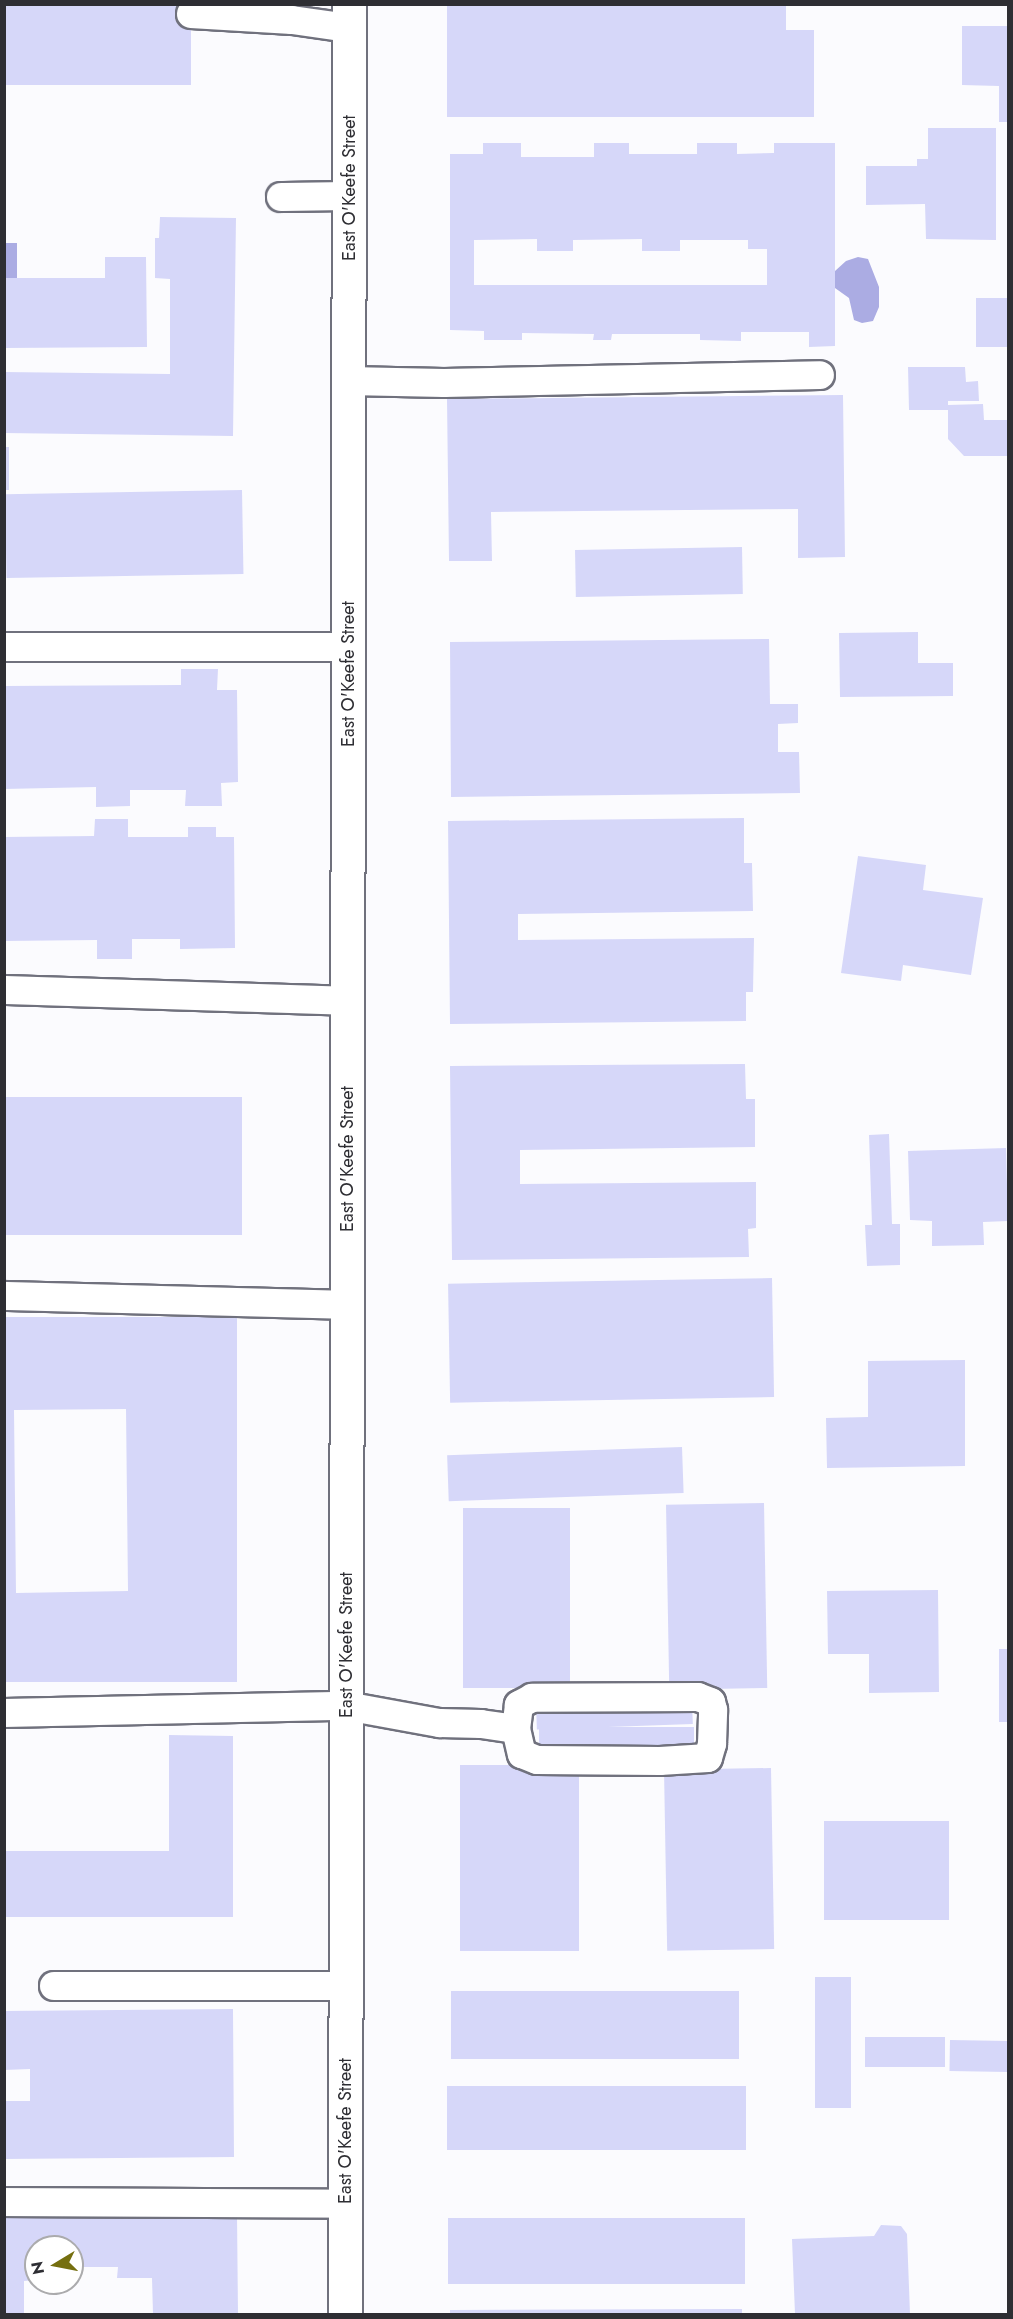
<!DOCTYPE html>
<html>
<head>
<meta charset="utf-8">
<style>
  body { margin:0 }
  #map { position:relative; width:1013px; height:2319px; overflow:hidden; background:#fbfbfe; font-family:Jost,sans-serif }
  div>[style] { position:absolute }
  .water>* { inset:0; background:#abace3; transform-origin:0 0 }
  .building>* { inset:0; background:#d6d7f9; transform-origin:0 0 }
  .roads { filter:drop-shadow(2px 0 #70717d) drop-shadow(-2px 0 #70717d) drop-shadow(0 2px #70717d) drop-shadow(0 -2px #70717d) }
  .service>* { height:28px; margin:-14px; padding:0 14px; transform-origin:14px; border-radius:14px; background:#fff }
  .minor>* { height:33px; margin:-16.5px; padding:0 16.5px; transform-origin:16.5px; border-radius:16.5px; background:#fff }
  span { translate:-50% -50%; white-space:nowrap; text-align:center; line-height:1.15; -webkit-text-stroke:4.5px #fff; paint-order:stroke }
  .street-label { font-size:18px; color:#2e2e33 }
  .frame { position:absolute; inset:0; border:6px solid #2e2e33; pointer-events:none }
  .north { position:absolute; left:24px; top:2235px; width:60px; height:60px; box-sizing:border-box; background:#fff; border:2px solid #ababad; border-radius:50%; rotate:260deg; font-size:16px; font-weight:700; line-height:24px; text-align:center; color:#2e2e33 }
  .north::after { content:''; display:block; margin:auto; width:21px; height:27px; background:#756f0f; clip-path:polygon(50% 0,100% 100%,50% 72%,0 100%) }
</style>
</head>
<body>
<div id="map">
  <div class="water">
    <i style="left:17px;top:243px;width:35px;height:13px;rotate:90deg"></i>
    <i style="clip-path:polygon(858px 257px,868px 259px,879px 287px,879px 307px,873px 321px,862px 323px,854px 320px,849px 298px,835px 288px,835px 271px,846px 261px)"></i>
  </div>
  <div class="building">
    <i style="left:4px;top:4px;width:187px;height:81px"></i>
    <i style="clip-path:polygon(447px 5px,786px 5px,786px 30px,814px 30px,814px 117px,447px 117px)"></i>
    <i style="clip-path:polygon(962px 26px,1008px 26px,1008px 122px,999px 122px,999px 86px,962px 85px)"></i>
    <i style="clip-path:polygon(928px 128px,996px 128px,996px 240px,926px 239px,925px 204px,866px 205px,866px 166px,917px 166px,917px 159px,928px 159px)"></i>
    <i style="clip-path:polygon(evenodd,483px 143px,521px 143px,521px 157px,594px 157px,594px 143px,629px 143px,629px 154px,697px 154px,697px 143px,737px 143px,737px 154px,774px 153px,774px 143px,835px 143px,835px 346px,809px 347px,809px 332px,741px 332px,741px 341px,700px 340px,700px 334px,612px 334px,611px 340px,593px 340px,594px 334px,522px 333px,522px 340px,484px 340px,484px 331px,450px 330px,450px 154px,483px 154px,483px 143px,537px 239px,537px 251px,573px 251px,573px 240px,642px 239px,642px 251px,680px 251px,680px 240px,748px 240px,748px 249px,767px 249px,767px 285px,474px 285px,474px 240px,537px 239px)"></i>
    <i style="clip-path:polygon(160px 217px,236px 218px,233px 436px,4px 433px,4px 372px,170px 374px,170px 279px,155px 278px,155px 238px,159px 238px)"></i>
    <i style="clip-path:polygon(105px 257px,146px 257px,147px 347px,4px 348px,4px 278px,105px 278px)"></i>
    <i style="left:976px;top:298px;width:32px;height:49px"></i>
    <i style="clip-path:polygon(908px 367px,965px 367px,966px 382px,978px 381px,979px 401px,948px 401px,948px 405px,983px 404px,984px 420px,1008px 420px,1008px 456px,964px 456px,948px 439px,948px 410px,909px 410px)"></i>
    <i style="clip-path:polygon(843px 395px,845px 557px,798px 558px,798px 509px,491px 512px,492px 561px,449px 561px,447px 399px)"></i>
    <i style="left:4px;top:447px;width:5px;height:43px"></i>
    <i style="left:242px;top:490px;width:84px;height:237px;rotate:89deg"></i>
    <i style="left:742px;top:547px;width:47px;height:167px;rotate:89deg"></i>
    <i style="clip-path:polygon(918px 632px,918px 663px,953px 663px,953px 696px,840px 697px,839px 633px)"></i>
    <i style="clip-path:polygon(769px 639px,770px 704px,798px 704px,798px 723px,778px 724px,778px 752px,799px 752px,800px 793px,451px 797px,450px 642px)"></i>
    <i style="clip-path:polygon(181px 669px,218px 669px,217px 690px,237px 690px,238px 782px,221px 783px,222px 806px,185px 806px,186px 790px,130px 790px,130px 806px,96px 807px,96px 787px,4px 789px,4px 686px,181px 685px)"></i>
    <i style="clip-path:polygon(744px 818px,744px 863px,752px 863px,753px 911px,518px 914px,518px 940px,754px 938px,753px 992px,746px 992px,746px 1021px,450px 1024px,448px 821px)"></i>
    <i style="clip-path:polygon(95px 819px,128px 819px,128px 837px,188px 837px,188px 827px,216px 827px,216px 837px,234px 837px,235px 948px,180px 949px,180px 939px,132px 939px,132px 959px,97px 959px,97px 940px,4px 941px,4px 837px,94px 836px)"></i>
    <i style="clip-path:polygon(858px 856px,926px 865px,923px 890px,983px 898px,971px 975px,903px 965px,901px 981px,841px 973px)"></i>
    <i style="clip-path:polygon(745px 1064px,746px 1099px,755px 1099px,755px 1147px,520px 1150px,520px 1184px,756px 1182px,756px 1228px,748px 1229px,749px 1257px,452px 1260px,450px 1066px)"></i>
    <i style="left:242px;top:1097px;width:138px;height:238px;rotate:90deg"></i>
    <i style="clip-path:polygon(889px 1134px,892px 1224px,900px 1224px,900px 1265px,867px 1266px,865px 1225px,872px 1225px,869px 1135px)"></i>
    <i style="clip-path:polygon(1006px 1148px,1008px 1221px,983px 1222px,984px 1245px,932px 1246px,932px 1221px,910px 1220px,908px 1151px)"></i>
    <i style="left:772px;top:1278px;width:119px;height:324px;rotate:89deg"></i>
    <i style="clip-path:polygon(evenodd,4px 1317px,237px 1317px,237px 1682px,4px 1682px,4px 1317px,126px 1409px,128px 1591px,16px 1593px,14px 1410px,126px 1409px)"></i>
    <i style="clip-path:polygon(965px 1360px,965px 1466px,827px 1468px,826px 1418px,868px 1417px,868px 1361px)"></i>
    <i style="left:682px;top:1447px;width:46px;height:235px;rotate:88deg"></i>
    <i style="left:764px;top:1503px;width:185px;height:98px;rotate:89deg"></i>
    <i style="left:463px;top:1508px;width:107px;height:180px"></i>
    <i style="clip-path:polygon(938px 1590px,939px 1692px,869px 1693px,869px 1654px,828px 1654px,827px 1591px)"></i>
    <i style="left:999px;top:1649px;width:9px;height:73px"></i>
    <i style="left:692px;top:1701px;width:23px;height:156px;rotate:88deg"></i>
    <i style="left:694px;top:1727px;width:24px;height:155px;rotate:90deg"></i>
    <i style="clip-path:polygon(169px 1735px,233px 1736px,233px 1917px,4px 1917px,4px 1851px,169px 1851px)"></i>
    <i style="left:460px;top:1765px;width:119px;height:186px"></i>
    <i style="left:771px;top:1768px;width:181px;height:107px;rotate:89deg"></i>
    <i style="left:824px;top:1821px;width:125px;height:99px"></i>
    <i style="left:815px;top:1977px;width:36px;height:131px"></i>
    <i style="left:451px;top:1991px;width:288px;height:68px"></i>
    <i style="clip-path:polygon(233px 2009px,234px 2157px,4px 2159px,4px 2101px,30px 2101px,30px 2069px,4px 2070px,4px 2011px)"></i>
    <i style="left:945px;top:2037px;width:30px;height:80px;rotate:90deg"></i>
    <i style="left:950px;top:2040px;width:58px;height:31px;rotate:1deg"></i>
    <i style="left:447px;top:2086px;width:299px;height:64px"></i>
    <i style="clip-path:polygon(237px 2215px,238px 2314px,153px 2314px,152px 2278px,117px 2278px,118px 2267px,72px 2267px,72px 2247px,36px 2247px,36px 2280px,24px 2281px,24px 2314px,4px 2314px,4px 2217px)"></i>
    <i style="left:448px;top:2218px;width:297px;height:66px"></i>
    <i style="clip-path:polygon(881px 2225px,901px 2226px,907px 2234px,910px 2314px,795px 2314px,792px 2239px,874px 2236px)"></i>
    <i style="clip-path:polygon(742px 2309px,742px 2314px,450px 2314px,450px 2310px)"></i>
  </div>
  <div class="roads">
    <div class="service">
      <i style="left:191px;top:14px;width:101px;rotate:3.4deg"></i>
      <i style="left:292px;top:20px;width:58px;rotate:8deg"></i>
      <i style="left:281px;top:197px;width:68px;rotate:-0.8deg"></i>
      <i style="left:348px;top:381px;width:96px;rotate:1.2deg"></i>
      <i style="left:444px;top:383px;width:376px;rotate:-1.2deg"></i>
      <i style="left:4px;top:647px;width:344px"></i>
      <i style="left:4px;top:990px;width:343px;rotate:1.8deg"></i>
      <i style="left:4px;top:1296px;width:343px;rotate:1.5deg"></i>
      <i style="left:4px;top:1713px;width:342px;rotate:-1.2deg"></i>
      <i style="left:346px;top:1706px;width:96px;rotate:10.3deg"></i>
      <i style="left:440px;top:1723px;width:41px;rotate:1.4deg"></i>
      <i style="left:481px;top:1724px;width:35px;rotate:8deg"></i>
      <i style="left:516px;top:1729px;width:26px;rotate:77deg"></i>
      <i style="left:522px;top:1754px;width:16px;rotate:22deg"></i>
      <i style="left:537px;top:1760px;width:123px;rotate:0.5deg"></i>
      <i style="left:660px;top:1761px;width:48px;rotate:-3.6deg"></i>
      <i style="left:708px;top:1758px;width:15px;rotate:-74deg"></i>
      <i style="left:712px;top:1744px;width:34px;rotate:-88deg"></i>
      <i style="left:713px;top:1710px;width:8px;rotate:-104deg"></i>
      <i style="left:711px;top:1702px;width:14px;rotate:-159deg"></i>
      <i style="left:698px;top:1697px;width:166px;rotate:179.7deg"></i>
      <i style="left:532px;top:1698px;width:15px;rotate:152deg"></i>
      <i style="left:519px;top:1705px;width:24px;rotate:97deg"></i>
      <i style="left:54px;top:1986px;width:291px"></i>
      <i style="left:4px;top:2202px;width:341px;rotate:0.3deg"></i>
    </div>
    <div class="minor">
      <i style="left:345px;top:2314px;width:2310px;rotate:-89.9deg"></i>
    </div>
  </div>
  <div class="street-label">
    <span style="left:349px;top:188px;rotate:-90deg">East O'Keefe Street</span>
    <span style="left:348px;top:674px;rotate:-90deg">East O'Keefe Street</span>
    <span style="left:347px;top:1159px;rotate:-90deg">East O'Keefe Street</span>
    <span style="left:346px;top:1645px;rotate:-90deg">East O'Keefe Street</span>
    <span style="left:345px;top:2131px;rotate:-90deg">East O'Keefe Street</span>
  </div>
  <div class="frame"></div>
  <div class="north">N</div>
</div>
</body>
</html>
